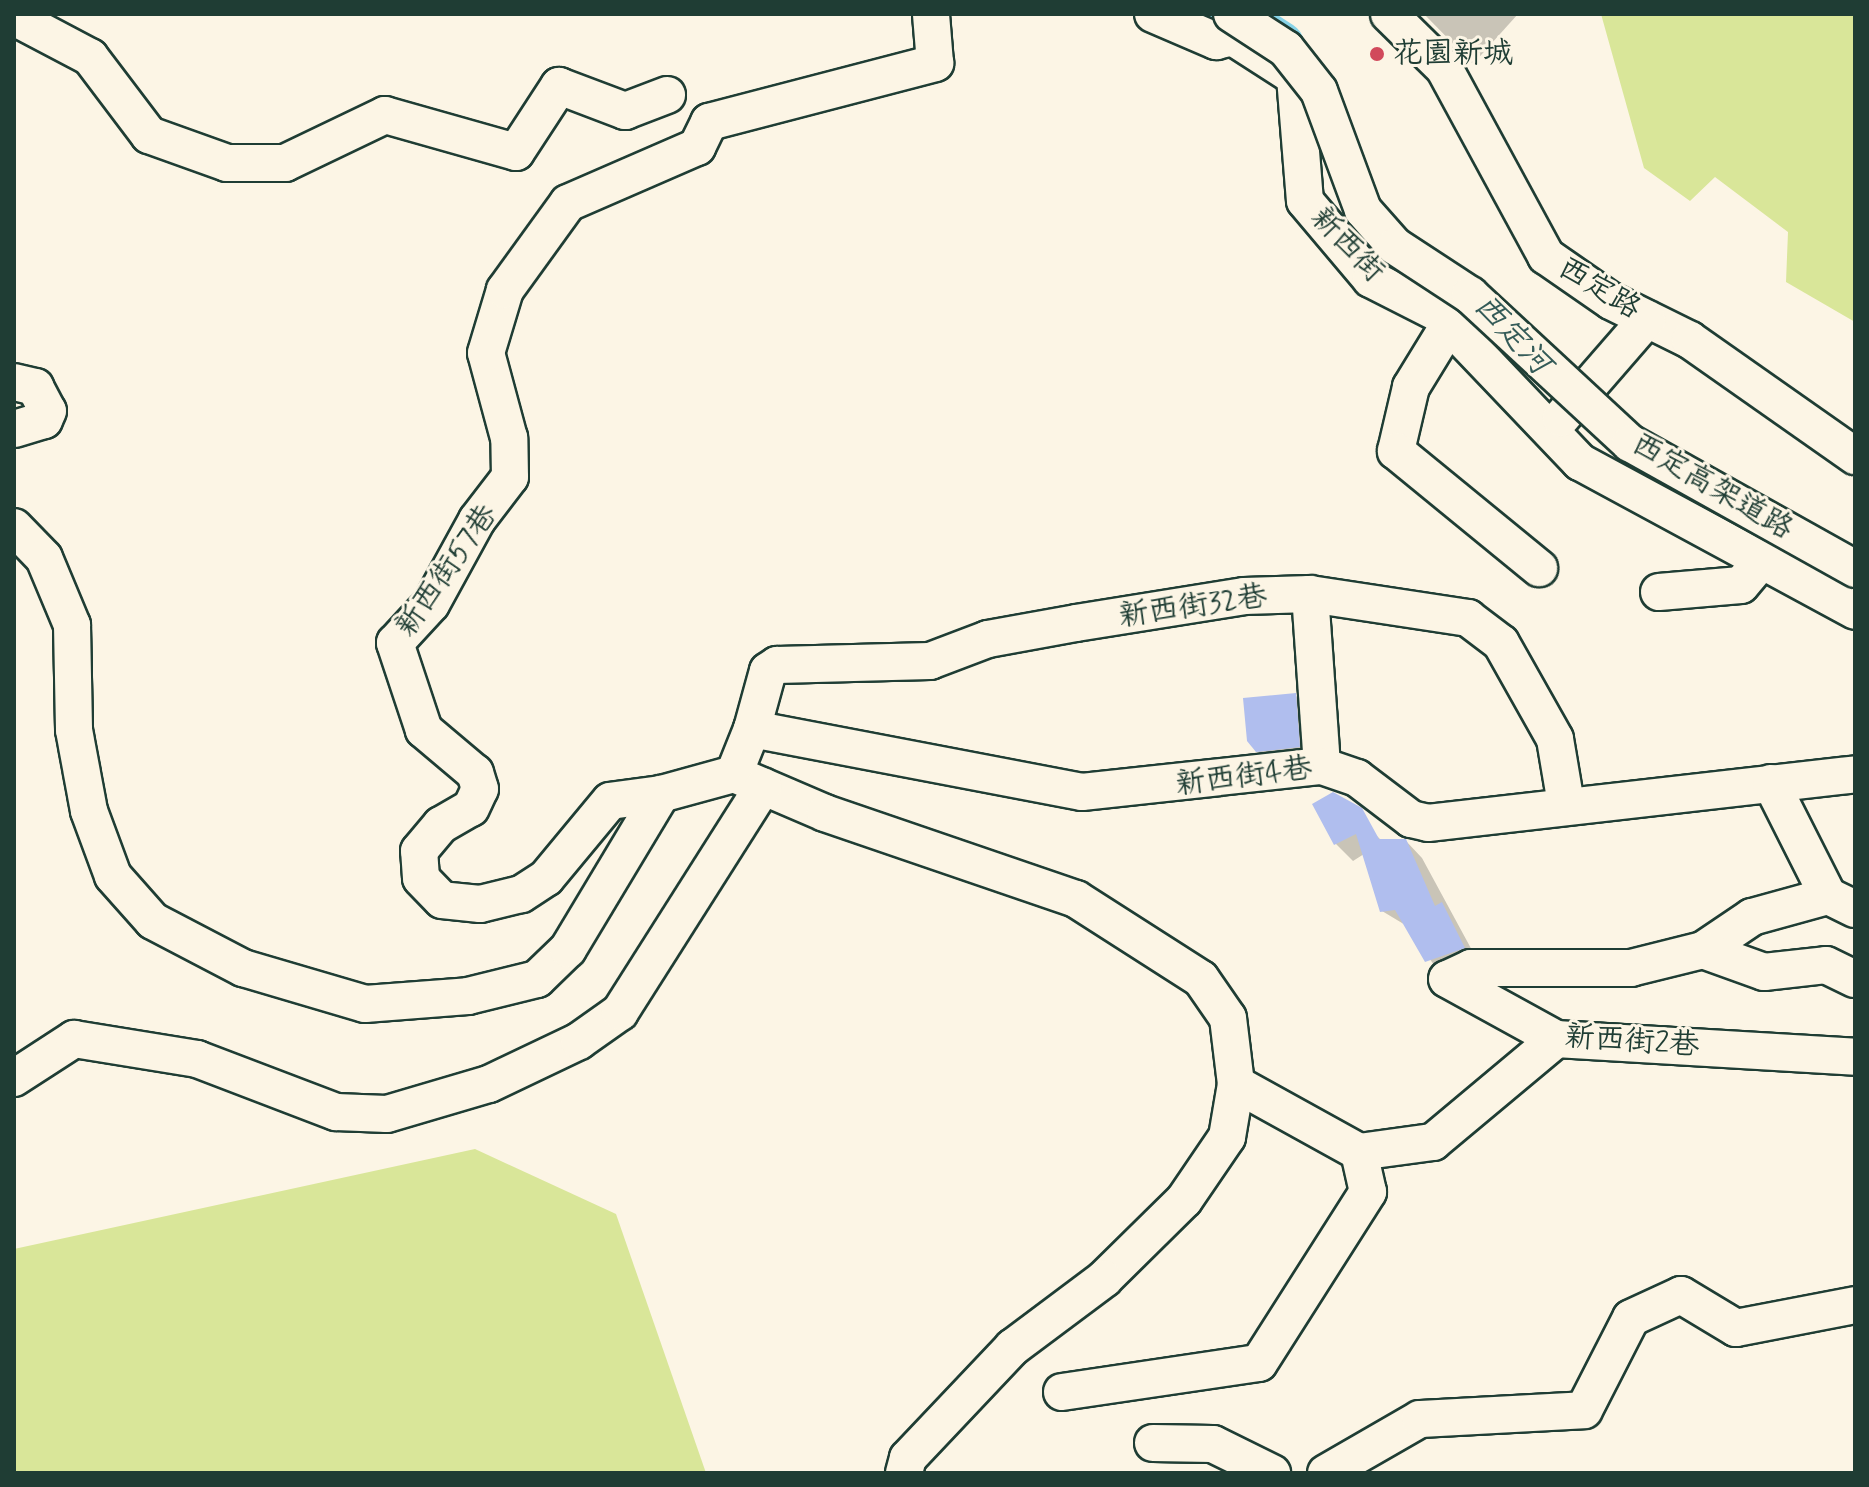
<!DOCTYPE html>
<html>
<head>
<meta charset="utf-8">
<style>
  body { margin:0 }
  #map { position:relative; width:1869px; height:1487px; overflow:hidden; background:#fcf5e5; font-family:Mynerve,"LXGW WenKai TC",sans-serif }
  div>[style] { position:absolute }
  .green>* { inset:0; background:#d9e699 }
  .shadow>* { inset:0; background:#0003 }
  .river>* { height:52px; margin:-26px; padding:0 26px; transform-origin:26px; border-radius:26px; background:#87d3e7 }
  .building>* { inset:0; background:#b0beee }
  .roads { filter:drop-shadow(2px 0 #1f3d34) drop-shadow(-2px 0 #1f3d34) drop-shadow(0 2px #1f3d34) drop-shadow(0 -2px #1f3d34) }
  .minor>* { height:36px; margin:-18px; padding:0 18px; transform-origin:18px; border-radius:18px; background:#fcf5e5 }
  .bridges { filter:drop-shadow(2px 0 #1f3d34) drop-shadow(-2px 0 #1f3d34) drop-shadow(0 2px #1f3d34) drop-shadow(0 -2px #1f3d34) }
  .minor-bridge>* { height:36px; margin:-18px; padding:0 18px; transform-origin:18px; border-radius:18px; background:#fcf5e5 }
  .dots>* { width:22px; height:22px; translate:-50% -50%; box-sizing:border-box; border:4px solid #fcf5e5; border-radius:50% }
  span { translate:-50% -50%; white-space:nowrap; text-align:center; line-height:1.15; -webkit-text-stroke:6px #fcf5e5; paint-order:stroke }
  .poi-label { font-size:30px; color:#1f3d34 }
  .left { translate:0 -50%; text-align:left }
  .street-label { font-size:30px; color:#1f3d34 }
  .water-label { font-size:32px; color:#345b58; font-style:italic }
  .frame { position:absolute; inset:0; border:16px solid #1f3d34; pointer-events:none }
</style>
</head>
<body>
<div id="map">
  <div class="green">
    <i style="clip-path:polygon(1601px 14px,1855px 14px,1855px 322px,1786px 282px,1788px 232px,1715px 177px,1690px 201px,1644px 168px)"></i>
    <i style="clip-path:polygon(475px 1149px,616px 1214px,706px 1473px,14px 1473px,14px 1249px)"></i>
  </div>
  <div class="shadow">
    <i style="clip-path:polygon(1424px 14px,1518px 14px,1473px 64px)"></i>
    <i style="clip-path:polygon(1295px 695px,1309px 708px,1312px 760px,1272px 765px,1258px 751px)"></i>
    <i style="clip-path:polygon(1334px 794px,1382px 841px,1406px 841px,1422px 858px,1480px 965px,1443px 978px,1407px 926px,1382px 911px,1364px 854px,1353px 861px,1336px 844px,1314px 805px)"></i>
  </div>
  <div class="river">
    <i style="left:1202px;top:14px;width:47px;rotate:14.9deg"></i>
    <i style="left:1247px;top:26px;width:38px;rotate:33deg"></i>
  </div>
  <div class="building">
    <i style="clip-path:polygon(1296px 693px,1300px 747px,1256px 752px,1247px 741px,1243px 698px)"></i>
    <i style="clip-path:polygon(1333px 792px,1362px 808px,1379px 839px,1406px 839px,1435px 906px,1442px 902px,1465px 948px,1425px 962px,1395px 910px,1380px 912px,1356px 834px,1334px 845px,1312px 804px)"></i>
  </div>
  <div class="roads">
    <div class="minor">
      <i style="left:1153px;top:14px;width:69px;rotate:23.2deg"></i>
      <i style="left:1216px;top:41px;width:17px;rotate:-13deg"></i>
      <i style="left:1233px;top:37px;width:74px;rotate:32.8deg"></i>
      <i style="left:1295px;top:77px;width:124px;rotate:85.4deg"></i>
      <i style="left:1305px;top:201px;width:102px;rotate:49.8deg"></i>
      <i style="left:1371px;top:279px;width:75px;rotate:26.9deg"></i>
      <i style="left:1438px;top:313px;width:206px;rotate:46.4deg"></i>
      <i style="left:1580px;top:462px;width:313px;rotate:28.4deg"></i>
      <i style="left:1389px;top:14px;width:77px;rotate:44.5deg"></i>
      <i style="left:1444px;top:68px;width:214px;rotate:61.5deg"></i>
      <i style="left:1546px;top:256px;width:79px;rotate:34.7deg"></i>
      <i style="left:1611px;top:301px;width:88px;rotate:26.3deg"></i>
      <i style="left:1690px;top:340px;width:202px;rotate:35.1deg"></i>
      <i style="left:14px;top:17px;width:86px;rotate:27.8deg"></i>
      <i style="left:90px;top:57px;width:98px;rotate:52.9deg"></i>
      <i style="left:149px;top:135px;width:83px;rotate:19.7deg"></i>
      <i style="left:227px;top:163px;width:58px"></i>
      <i style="left:285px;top:163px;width:111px;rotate:-25.6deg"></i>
      <i style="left:385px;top:115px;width:136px;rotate:15.8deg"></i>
      <i style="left:516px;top:152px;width:79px;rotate:-56.9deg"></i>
      <i style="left:559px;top:86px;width:71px;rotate:20.7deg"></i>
      <i style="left:625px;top:111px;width:45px;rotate:-20.9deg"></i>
      <i style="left:1449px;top:325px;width:73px;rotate:121.5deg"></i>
      <i style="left:1411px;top:387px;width:66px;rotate:103.2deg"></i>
      <i style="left:1396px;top:451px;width:185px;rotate:39.3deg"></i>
      <i style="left:14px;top:382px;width:22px;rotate:13deg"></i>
      <i style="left:35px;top:387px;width:27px;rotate:62deg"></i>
      <i style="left:48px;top:411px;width:10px;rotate:114deg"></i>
      <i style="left:44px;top:420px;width:31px;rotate:163deg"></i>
      <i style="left:1561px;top:418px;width:131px;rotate:-49deg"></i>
      <i style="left:14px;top:527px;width:43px;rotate:45.9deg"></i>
      <i style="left:44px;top:558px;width:73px;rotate:67.3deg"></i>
      <i style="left:72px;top:625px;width:105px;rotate:88.9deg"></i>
      <i style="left:74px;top:730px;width:82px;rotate:79.5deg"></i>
      <i style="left:89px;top:811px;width:69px;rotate:69.7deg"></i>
      <i style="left:113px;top:876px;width:60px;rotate:48.4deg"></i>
      <i style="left:153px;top:921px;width:102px;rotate:27.6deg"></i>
      <i style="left:243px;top:968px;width:127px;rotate:16.4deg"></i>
      <i style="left:365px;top:1004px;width:103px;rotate:-4.4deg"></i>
      <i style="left:468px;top:996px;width:71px;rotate:-13.8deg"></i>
      <i style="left:537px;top:979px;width:43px;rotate:-44.1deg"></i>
      <i style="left:568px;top:949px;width:181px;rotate:-59deg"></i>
      <i style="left:661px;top:794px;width:76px;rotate:-15.3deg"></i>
      <i style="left:734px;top:774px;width:99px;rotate:23.2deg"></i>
      <i style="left:825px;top:813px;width:265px;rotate:18.9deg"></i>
      <i style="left:1076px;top:899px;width:148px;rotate:32.6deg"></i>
      <i style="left:1201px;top:979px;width:47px;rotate:55.3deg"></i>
      <i style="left:1228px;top:1018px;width:66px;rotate:83.1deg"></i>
      <i style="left:1236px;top:1084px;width:54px;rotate:99.6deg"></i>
      <i style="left:1227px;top:1137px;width:76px;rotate:124.3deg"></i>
      <i style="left:1184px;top:1200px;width:112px;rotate:135.4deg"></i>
      <i style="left:1104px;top:1279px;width:114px;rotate:143.2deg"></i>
      <i style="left:1013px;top:1347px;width:153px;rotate:133.4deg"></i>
      <i style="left:908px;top:1458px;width:16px;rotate:105deg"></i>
      <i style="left:1659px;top:592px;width:82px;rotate:-4.9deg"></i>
      <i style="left:1741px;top:585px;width:33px;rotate:-50deg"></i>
      <i style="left:1310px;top:594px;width:172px;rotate:86deg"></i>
      <i style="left:752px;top:729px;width:60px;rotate:-74.6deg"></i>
      <i style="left:768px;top:671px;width:11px;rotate:-34deg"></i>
      <i style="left:777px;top:665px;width:153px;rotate:-1.5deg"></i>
      <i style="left:930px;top:661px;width:62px;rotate:-20.8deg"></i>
      <i style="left:988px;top:639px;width:89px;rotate:-10.3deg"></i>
      <i style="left:1076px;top:623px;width:170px;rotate:-9.1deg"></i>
      <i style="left:1244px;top:596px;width:66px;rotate:-1.7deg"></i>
      <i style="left:1310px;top:594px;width:160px;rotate:8.6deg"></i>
      <i style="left:1468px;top:618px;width:41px;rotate:37.1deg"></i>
      <i style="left:1501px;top:643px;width:110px;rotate:60.6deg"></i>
      <i style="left:1555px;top:739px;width:66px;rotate:80.4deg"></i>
      <i style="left:734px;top:774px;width:48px;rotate:-68.2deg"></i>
      <i style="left:752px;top:729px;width:336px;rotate:10.8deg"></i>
      <i style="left:1082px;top:792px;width:241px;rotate:-6.2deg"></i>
      <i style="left:1322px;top:766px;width:37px;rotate:19deg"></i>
      <i style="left:1357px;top:778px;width:68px;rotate:37.2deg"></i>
      <i style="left:1411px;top:819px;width:17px;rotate:13deg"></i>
      <i style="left:1428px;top:823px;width:430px;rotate:-6.5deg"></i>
      <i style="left:1771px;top:783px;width:127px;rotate:63.2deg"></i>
      <i style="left:661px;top:794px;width:51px;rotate:172.2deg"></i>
      <i style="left:610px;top:801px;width:100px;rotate:129.7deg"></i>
      <i style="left:546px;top:878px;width:30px;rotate:147deg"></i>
      <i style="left:521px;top:894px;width:42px;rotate:166.3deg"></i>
      <i style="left:480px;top:904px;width:38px;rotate:-174deg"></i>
      <i style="left:442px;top:900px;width:30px;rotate:-134deg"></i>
      <i style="left:421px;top:878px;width:27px;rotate:-94deg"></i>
      <i style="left:419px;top:851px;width:34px;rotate:-50deg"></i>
      <i style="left:441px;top:825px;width:34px;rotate:-30deg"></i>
      <i style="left:471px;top:808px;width:21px;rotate:-65deg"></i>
      <i style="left:480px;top:789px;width:17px;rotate:-107deg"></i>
      <i style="left:475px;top:773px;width:67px;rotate:-139.9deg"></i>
      <i style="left:424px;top:730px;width:92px;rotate:-108.4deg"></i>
      <i style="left:395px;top:643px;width:53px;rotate:-47.3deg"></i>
      <i style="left:431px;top:604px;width:96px;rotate:-61.3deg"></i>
      <i style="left:477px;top:520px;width:54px;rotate:-52.5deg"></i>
      <i style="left:510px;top:477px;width:39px;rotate:-91deg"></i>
      <i style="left:509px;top:438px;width:88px;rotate:-105.1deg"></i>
      <i style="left:486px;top:353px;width:66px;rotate:-73.2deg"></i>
      <i style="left:505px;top:290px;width:107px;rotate:-54.1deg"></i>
      <i style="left:568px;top:203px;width:141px;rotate:-23.5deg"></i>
      <i style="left:697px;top:147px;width:28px;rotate:-64deg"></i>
      <i style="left:709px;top:122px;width:234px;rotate:-14.6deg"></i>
      <i style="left:935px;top:63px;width:49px;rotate:-94.7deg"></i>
      <i style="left:1855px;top:909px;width:30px;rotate:-154deg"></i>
      <i style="left:1828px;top:896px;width:79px;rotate:164.6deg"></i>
      <i style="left:1752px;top:917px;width:59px;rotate:146deg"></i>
      <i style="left:1703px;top:950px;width:74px;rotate:166deg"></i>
      <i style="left:1631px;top:968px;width:160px;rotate:180deg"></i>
      <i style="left:1471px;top:968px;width:26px;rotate:155deg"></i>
      <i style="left:1447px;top:979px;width:124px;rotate:28.8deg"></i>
      <i style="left:1556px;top:1039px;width:300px;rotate:3.4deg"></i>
      <i style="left:1703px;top:950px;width:65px;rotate:19.8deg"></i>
      <i style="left:1764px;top:972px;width:62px;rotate:-6.4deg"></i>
      <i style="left:1826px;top:965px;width:32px;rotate:26deg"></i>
      <i style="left:14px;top:1078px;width:72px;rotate:-33deg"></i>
      <i style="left:74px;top:1039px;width:125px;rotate:9.2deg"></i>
      <i style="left:197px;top:1059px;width:149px;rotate:20.9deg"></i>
      <i style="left:336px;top:1112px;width:51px;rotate:2.2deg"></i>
      <i style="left:387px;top:1114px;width:106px;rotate:-16.4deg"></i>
      <i style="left:489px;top:1084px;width:100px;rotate:-25.5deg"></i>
      <i style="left:579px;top:1041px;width:50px;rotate:-35.3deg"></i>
      <i style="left:620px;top:1012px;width:267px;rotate:-57.6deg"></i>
      <i style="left:1236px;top:1084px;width:141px;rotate:28.9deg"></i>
      <i style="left:1359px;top:1152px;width:75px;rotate:-7.7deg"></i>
      <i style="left:1433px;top:1142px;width:160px;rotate:-39.9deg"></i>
      <i style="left:1062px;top:1392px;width:199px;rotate:-8.4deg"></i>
      <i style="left:1259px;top:1363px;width:203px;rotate:-57.5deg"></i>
      <i style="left:1368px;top:1192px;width:41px;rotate:-102.7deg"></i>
      <i style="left:1153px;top:1443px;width:60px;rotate:1deg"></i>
      <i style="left:1213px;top:1444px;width:66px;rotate:26.2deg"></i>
      <i style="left:1326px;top:1473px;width:108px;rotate:-29.9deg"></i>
      <i style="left:1420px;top:1419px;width:164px;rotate:-3.1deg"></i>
      <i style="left:1584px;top:1410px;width:103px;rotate:-62.9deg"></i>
      <i style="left:1631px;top:1318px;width:55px;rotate:-24.7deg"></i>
      <i style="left:1681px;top:1295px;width:64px;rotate:31deg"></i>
      <i style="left:1736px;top:1328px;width:121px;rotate:-10.9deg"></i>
    </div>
  </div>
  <div class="bridges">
    <div class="minor-bridge">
      <i style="left:1232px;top:14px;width:64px;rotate:32.9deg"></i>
      <i style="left:1286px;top:49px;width:53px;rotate:51.8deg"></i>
      <i style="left:1319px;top:91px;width:127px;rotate:69.7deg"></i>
      <i style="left:1363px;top:210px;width:48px;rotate:48.4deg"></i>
      <i style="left:1395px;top:246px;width:90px;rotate:33.2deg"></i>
      <i style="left:1470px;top:295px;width:218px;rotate:42.8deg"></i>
      <i style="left:1630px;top:443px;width:258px;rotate:29.2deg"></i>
    </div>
  </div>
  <div class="dots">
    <i style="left:1377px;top:54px;background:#d1495b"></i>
  </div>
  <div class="poi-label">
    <span class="left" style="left:1393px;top:54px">花園新城</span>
  </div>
  <div class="street-label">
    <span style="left:1347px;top:245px;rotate:46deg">新西街</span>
    <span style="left:1599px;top:289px;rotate:31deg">西定路</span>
    <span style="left:1712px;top:487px;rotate:30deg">西定高架道路</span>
    <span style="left:447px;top:571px;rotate:-55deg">新西街57巷</span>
    <span style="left:1193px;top:607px;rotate:-8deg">新西街32巷</span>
    <span style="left:1244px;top:777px;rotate:-7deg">新西街4巷</span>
    <span style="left:1632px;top:1042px;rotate:4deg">新西街2巷</span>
  </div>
  <div class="water-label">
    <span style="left:1512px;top:335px;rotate:47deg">西定河</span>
  </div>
  <div class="frame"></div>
</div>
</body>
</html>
